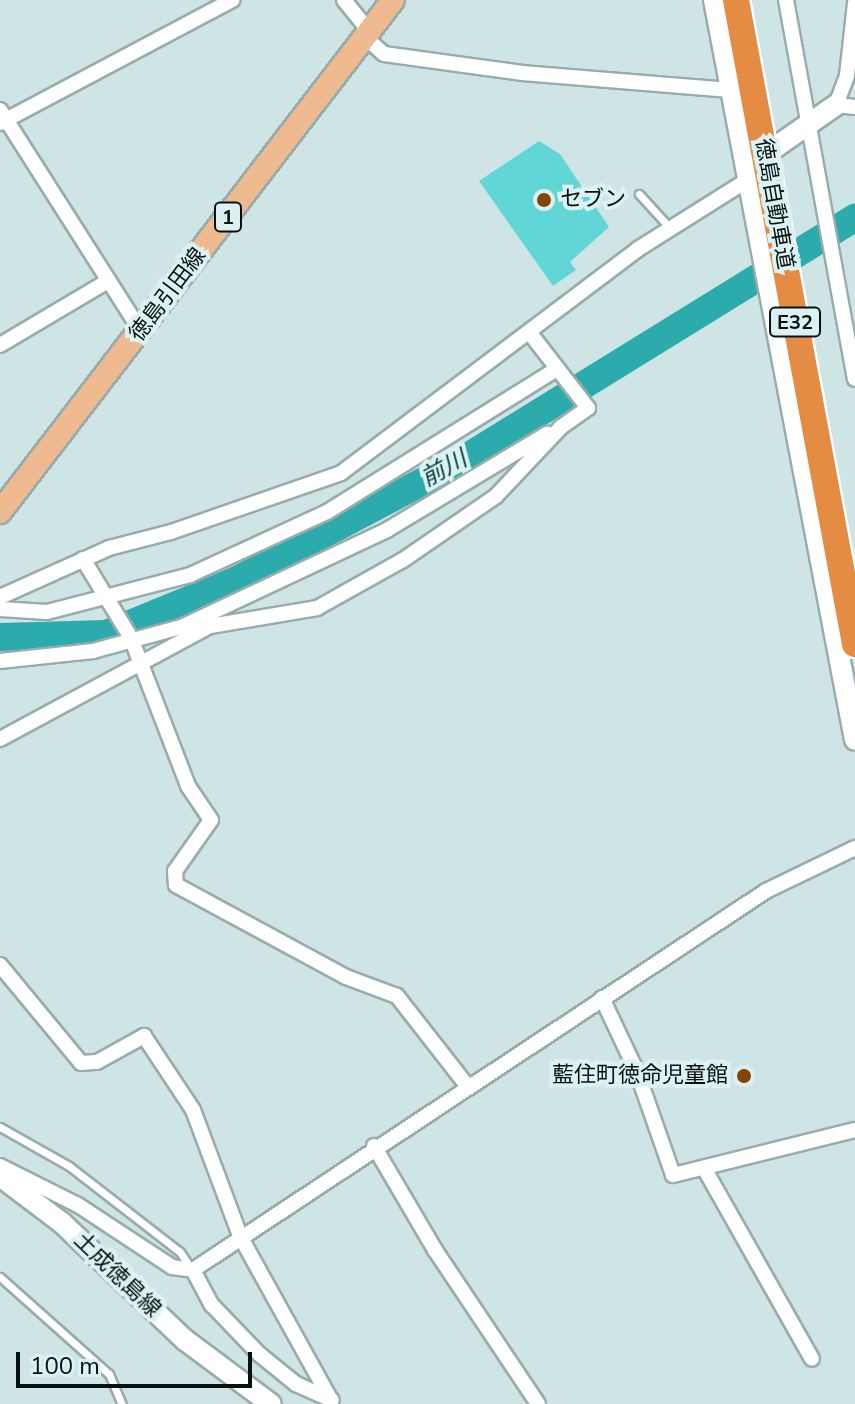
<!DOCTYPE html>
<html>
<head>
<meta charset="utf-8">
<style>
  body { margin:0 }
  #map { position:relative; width:855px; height:1404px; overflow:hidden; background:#cfe5e5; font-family:"Nunito Sans","Noto Sans JP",sans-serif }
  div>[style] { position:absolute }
  .river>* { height:28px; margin:-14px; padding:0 14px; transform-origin:14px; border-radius:14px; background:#2cabad }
  .building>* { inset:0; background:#61d6d7 }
  .roads { filter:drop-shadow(2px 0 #98acac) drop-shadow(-2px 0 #98acac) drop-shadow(0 2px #98acac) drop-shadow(0 -2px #98acac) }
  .lane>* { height:7px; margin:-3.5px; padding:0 3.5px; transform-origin:3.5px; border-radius:3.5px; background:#fff }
  .street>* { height:14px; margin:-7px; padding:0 7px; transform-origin:7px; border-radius:7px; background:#fff }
  .secondary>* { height:20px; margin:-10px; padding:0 10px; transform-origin:10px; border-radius:10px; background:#fff }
  .primary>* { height:22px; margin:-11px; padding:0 11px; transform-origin:11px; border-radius:11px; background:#efba8f }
  .bridges { filter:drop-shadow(2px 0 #fff) drop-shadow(-2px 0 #fff) drop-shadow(0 2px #fff) drop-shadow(0 -2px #fff) }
  .highway-bridge>* { height:26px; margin:-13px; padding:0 13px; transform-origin:13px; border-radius:13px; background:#e58c44 }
  .dots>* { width:22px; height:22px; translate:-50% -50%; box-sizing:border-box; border:4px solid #dcf2f2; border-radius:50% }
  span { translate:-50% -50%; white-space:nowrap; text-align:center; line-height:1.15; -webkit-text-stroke:8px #dcf2f2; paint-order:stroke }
  .shield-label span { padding:2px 6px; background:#dcf2f2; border:2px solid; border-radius:6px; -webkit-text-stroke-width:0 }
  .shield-label { font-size:20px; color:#0a1111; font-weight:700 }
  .poi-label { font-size:22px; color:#0a1111 }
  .left { translate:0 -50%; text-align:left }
  .right { translate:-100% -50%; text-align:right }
  .street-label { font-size:22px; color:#0a1111 }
  .water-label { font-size:24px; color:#003839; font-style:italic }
  .scale { position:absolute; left:16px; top:1352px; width:236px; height:36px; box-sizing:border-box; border:4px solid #0a1111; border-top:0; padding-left:10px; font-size:24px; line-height:28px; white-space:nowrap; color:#0a1111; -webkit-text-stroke:6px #dcf2f2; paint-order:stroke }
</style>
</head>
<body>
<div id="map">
  <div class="river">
    <i style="left:0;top:637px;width:106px;rotate:-1.6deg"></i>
    <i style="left:106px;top:634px;width:142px;rotate:-22.4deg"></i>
    <i style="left:237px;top:580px;width:248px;rotate:-27.9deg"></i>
    <i style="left:456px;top:464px;width:469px;rotate:-31.7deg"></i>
  </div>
  <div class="building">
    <i style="clip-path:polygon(539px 141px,560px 154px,609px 227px,570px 262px,576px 270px,553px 286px,479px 181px)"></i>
  </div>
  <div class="roads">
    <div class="lane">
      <i style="left:639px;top:194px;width:46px;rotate:47.6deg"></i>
      <i style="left:0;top:1127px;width:79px;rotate:29.5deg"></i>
      <i style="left:69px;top:1166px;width:140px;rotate:37.8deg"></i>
      <i style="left:180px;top:1252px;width:18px;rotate:56deg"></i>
      <i style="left:0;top:1277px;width:146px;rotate:41.7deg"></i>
      <i style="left:109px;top:1374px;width:33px;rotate:67deg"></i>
    </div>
    <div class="street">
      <i style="left:344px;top:0;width:40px;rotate:51deg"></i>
      <i style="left:786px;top:0;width:385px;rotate:79.7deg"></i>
      <i style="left:855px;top:3px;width:73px;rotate:96.3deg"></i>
      <i style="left:847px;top:76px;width:31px;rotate:111deg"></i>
      <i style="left:836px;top:105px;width:19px;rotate:6deg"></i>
      <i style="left:365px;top:37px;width:25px;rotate:42deg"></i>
      <i style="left:384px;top:54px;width:140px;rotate:7.8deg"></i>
      <i style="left:523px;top:73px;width:210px;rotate:4.7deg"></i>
      <i style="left:0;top:110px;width:262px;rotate:57.5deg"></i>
      <i style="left:0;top:123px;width:263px;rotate:-27.9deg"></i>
      <i style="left:0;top:345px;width:126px;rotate:-30.7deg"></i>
      <i style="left:83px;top:559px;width:92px;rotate:58.7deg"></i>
      <i style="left:131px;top:638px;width:159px;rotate:68.9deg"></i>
      <i style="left:188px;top:786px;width:41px;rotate:55.9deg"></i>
      <i style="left:211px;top:820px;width:62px;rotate:125.2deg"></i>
      <i style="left:175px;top:871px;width:14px;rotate:86deg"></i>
      <i style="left:176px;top:885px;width:193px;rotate:28.4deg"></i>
      <i style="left:346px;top:977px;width:54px;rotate:20.4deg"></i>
      <i style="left:397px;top:996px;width:115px;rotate:52deg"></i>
      <i style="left:0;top:597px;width:120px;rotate:-24.2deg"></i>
      <i style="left:109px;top:548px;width:64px;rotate:-14.5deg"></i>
      <i style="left:171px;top:532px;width:180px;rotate:-19.1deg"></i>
      <i style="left:341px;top:473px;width:372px;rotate:-37deg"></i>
      <i style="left:638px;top:249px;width:131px;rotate:-32.2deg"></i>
      <i style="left:0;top:609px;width:47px;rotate:3.7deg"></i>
      <i style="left:47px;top:612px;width:148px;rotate:-14.5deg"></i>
      <i style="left:190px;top:575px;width:151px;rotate:-24.7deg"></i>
      <i style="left:327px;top:512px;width:271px;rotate:-31.9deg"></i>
      <i style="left:0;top:661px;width:94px;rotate:-6.1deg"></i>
      <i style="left:93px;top:651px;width:91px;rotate:-15.3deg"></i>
      <i style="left:181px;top:627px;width:228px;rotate:-25.2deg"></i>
      <i style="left:387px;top:530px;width:187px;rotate:-31deg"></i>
      <i style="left:0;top:739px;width:238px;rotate:-28.3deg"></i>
      <i style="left:210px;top:626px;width:109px;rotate:-9.5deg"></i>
      <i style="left:317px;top:608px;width:98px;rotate:-29.2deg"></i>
      <i style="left:403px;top:560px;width:113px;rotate:-34.5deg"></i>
      <i style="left:496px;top:496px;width:95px;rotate:-46.7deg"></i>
      <i style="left:561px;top:427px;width:33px;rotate:-35deg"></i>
      <i style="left:588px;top:408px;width:96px;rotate:-127.8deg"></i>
      <i style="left:0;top:965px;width:127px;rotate:50.4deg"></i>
      <i style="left:81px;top:1063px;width:16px;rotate:-4deg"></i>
      <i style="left:97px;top:1062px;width:54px;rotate:-29deg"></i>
      <i style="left:144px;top:1036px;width:89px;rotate:56.5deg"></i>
      <i style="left:193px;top:1110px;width:134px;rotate:69.5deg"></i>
      <i style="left:240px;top:1236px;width:188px;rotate:61deg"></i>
      <i style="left:602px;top:998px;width:82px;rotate:64.7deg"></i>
      <i style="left:637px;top:1072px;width:109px;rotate:70.7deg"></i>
      <i style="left:673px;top:1175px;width:187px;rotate:-13.9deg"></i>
      <i style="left:374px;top:1146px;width:121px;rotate:59.6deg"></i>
      <i style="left:435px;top:1250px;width:185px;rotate:56.2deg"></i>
      <i style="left:0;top:1166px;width:87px;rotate:26.6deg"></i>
      <i style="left:78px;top:1205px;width:113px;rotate:33.4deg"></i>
      <i style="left:172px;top:1267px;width:21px;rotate:8deg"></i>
      <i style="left:193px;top:1270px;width:687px;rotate:-33.48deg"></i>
      <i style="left:766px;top:891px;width:99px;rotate:-25.8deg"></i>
      <i style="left:704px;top:1168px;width:219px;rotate:60.5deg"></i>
      <i style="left:193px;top:1270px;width:40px;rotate:62deg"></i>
      <i style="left:212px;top:1305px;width:68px;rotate:46.2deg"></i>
      <i style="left:259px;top:1354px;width:48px;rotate:39deg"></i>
      <i style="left:296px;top:1384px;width:39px;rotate:24deg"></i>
    </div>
    <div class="secondary">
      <i style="left:714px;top:0;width:753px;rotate:79.21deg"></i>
      <i style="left:754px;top:162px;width:100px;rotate:-34.8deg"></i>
      <i style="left:0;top:1176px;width:78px;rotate:37.2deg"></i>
      <i style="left:62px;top:1223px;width:170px;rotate:43.6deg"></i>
      <i style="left:185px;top:1340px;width:107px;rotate:36.7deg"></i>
    </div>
    <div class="primary">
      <i style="left:0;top:512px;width:645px;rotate:-52.49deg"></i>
    </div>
  </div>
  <div class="bridges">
    <div class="highway-bridge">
      <i style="left:736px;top:0;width:655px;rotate:79.53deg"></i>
    </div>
  </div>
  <div class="dots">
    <i style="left:544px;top:200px;background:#844507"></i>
    <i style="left:744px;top:1076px;background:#844507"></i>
  </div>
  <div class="shield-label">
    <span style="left:228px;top:217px">1</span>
    <span style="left:795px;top:322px">E32</span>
  </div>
  <div class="poi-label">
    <span class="left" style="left:560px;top:200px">セブン</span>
    <span class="right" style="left:728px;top:1076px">藍住町徳命児童館</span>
  </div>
  <div class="street-label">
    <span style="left:774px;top:204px;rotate:80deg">徳島自動車道</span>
    <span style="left:168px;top:295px;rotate:-53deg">徳島引田線</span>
    <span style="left:117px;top:1275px;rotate:44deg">土成徳島線</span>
  </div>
  <div class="water-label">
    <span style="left:444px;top:469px;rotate:-29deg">前川</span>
  </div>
  <div class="scale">100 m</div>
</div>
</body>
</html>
